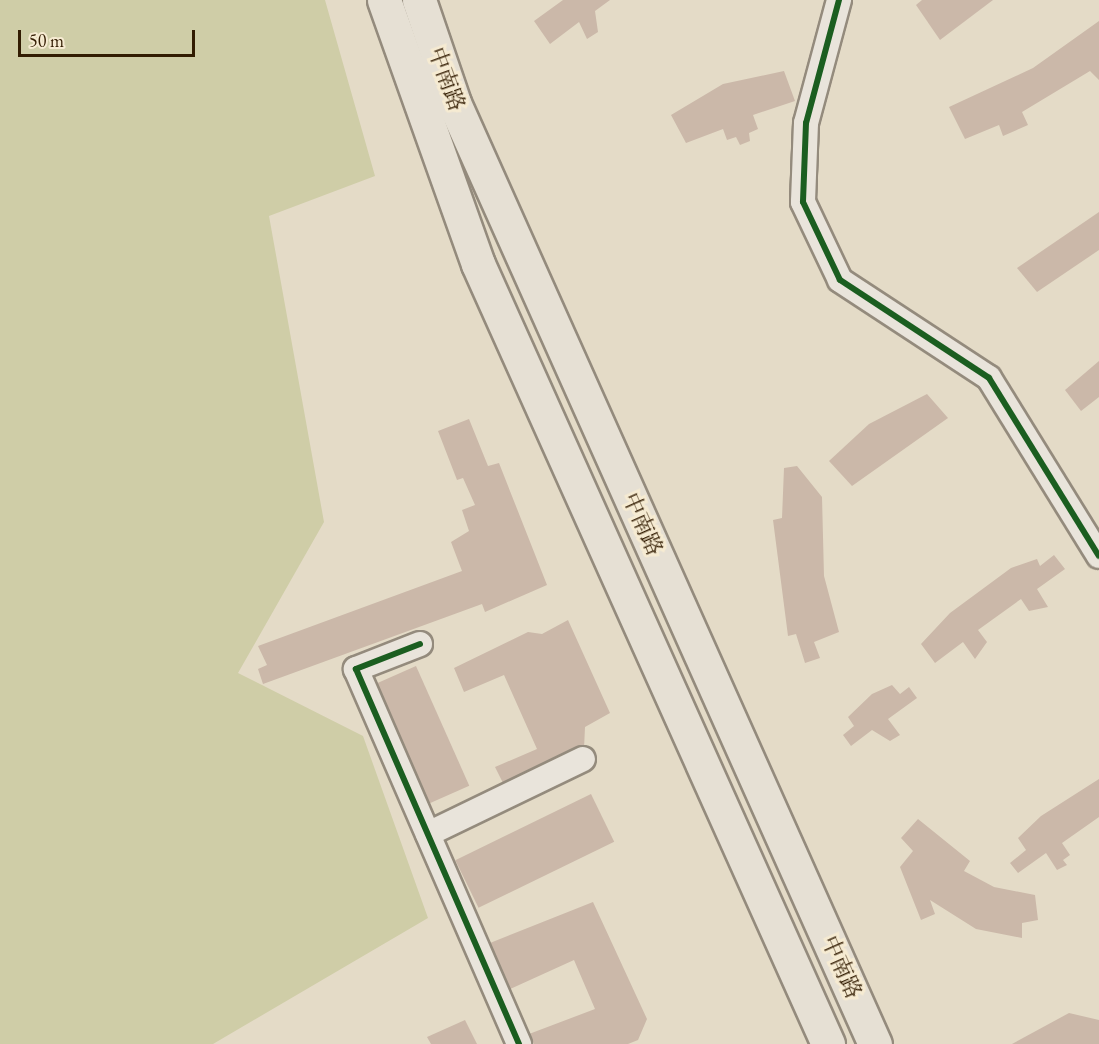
<!DOCTYPE html>
<html>
<head>
<meta charset="utf-8">
<style>
  body { margin:0 }
  #map { position:relative; width:1099px; height:1044px; overflow:hidden; background:#e4dbc7; font-family:"EB Garamond","Noto Serif SC",serif }
  div>[style] { position:absolute }
  .green>* { inset:0; background:#cfcda7 }
  .building>* { inset:0; background:#cbb8a9; transform-origin:0 0 }
  .roads { filter:drop-shadow(2px 0 #948b7d) drop-shadow(-2px 0 #948b7d) drop-shadow(0 2px #948b7d) drop-shadow(0 -2px #948b7d) }
  .minor>* { height:24px; margin:-12px; padding:0 12px; transform-origin:12px; border-radius:12px; background:#e9e4db }
  .primary>* { height:33px; margin:-16.5px; padding:0 16.5px; transform-origin:16.5px; border-radius:16.5px; background:#e6e0d4 }
  .cycleway>* { height:6px; margin:-3px; padding:0 3px; transform-origin:3px; border-radius:3px; background:#1b5e20 }
  span { translate:-50% -50%; white-space:nowrap; text-align:center; line-height:1.15; -webkit-text-stroke:6px #f6ebd2; paint-order:stroke }
  .street-label { font-size:22px; color:#321c02 }
  .scale { position:absolute; left:18px; top:30px; width:177px; height:27px; box-sizing:border-box; border:3px solid #321c02; border-top:0; padding-left:8px; font-size:18px; line-height:21px; white-space:nowrap; color:#321c02; -webkit-text-stroke:4px #f6ebd2; paint-order:stroke }
</style>
</head>
<body>
<div id="map">
  <div class="green">
    <i style="clip-path:polygon(0 0,325px 0,375px 176px,269px 216px,324px 522px,238px 673px,363px 736px,428px 918px,213px 1044px,0 1044px)"></i>
  </div>
  <div class="building">
    <i style="clip-path:polygon(563px 0,610px 0,595px 11px,598px 32px,587px 39px,579px 22px,550px 44px,534px 21px)"></i>
    <i style="clip-path:polygon(922px 0,993px 0,940px 40px,916px 5px)"></i>
    <i style="clip-path:polygon(1099px 21px,1099px 80px,1090px 71px,1022px 112px,1028px 125px,1003px 136px,999px 125px,965px 139px,949px 107px,1033px 68px)"></i>
    <i style="clip-path:polygon(784px 71px,795px 101px,753px 115px,758px 129px,749px 133px,750px 141px,740px 145px,736px 137px,727px 140px,723px 129px,686px 143px,671px 115px,723px 84px)"></i>
    <i style="clip-path:polygon(1099px 212px,1099px 250px,1037px 292px,1017px 268px)"></i>
    <i style="clip-path:polygon(1099px 361px,1099px 397px,1081px 411px,1065px 390px)"></i>
    <i style="clip-path:polygon(927px 394px,948px 418px,852px 486px,829px 461px,869px 424px)"></i>
    <i style="clip-path:polygon(469px 419px,488px 466px,499px 463px,547px 585px,485px 612px,482px 604px,263px 684px,258px 669px,267px 665px,258px 646px,462px 571px,451px 542px,469px 531px,462px 510px,475px 505px,463px 478px,457px 480px,438px 431px)"></i>
    <i style="clip-path:polygon(797px 466px,822px 497px,824px 576px,839px 632px,814px 642px,820px 658px,805px 663px,796px 634px,788px 636px,773px 520px,782px 518px,784px 468px)"></i>
    <i style="clip-path:polygon(1054px 555px,1065px 569px,1037px 589px,1048px 607px,1029px 611px,1021px 599px,978px 630px,987px 642px,975px 659px,963px 642px,935px 663px,921px 644px,950px 613px,1011px 568px,1037px 559px,1040px 566px)"></i>
    <i style="clip-path:polygon(568px 620px,610px 713px,585px 727px,584px 749px,503px 783px,495px 767px,537px 749px,504px 675px,464px 692px,454px 668px,528px 632px,542px 634px)"></i>
    <i style="left:416px;top:666px;width:131px;height:47px;rotate:66deg"></i>
    <i style="clip-path:polygon(892px 685px,900px 694px,909px 687px,917px 698px,888px 719px,900px 735px,890px 741px,872px 730px,851px 746px,843px 735px,854px 726px,848px 717px,872px 694px)"></i>
    <i style="clip-path:polygon(1099px 779px,1099px 817px,1062px 843px,1070px 855px,1063px 860px,1067px 865px,1057px 870px,1046px 853px,1018px 873px,1010px 863px,1026px 850px,1018px 838px,1041px 816px)"></i>
    <i style="left:591px;top:794px;width:53px;height:151px;rotate:64deg"></i>
    <i style="clip-path:polygon(918px 819px,970px 861px,964px 871px,994px 887px,1035px 895px,1038px 920px,1022px 923px,1022px 938px,976px 929px,930px 900px,935px 914px,921px 920px,900px 867px,913px 851px,901px 838px)"></i>
    <i style="clip-path:polygon(593px 902px,647px 1019px,638px 1040px,628px 1044px,534px 1044px,529px 1034px,595px 1009px,574px 960px,508px 990px,490px 943px)"></i>
    <i style="clip-path:polygon(1069px 1013px,1099px 1020px,1099px 1044px,1012px 1044px)"></i>
    <i style="clip-path:polygon(465px 1020px,477px 1044px,431px 1044px,427px 1037px)"></i>
  </div>
  <div class="roads">
    <div class="minor">
      <i style="left:839px;top:0;width:127px;rotate:105deg"></i>
      <i style="left:806px;top:123px;width:79px;rotate:92.2deg"></i>
      <i style="left:803px;top:202px;width:86px;rotate:64.6deg"></i>
      <i style="left:840px;top:280px;width:178px;rotate:33.3deg"></i>
      <i style="left:989px;top:378px;width:209px;rotate:58.3deg"></i>
      <i style="left:420px;top:644px;width:69px;rotate:158.7deg"></i>
      <i style="left:356px;top:669px;width:409px;rotate:66.5deg"></i>
      <i style="left:428px;top:834px;width:172px;rotate:-25.8deg"></i>
    </div>
    <div class="primary">
      <i style="left:384px;top:0;width:280px;rotate:70.4deg"></i>
      <i style="left:478px;top:264px;width:855px;rotate:65.83deg"></i>
      <i style="left:419px;top:0;width:109px;rotate:71.2deg"></i>
      <i style="left:454px;top:103px;width:1031px;rotate:65.9deg"></i>
    </div>
  </div>
  <div class="cycleway">
    <i style="left:839px;top:0;width:127px;rotate:105deg"></i>
    <i style="left:806px;top:123px;width:79px;rotate:92.2deg"></i>
    <i style="left:803px;top:202px;width:86px;rotate:64.6deg"></i>
    <i style="left:840px;top:280px;width:178px;rotate:33.3deg"></i>
    <i style="left:989px;top:378px;width:209px;rotate:58.3deg"></i>
    <i style="left:420px;top:644px;width:69px;rotate:158.7deg"></i>
    <i style="left:356px;top:669px;width:409px;rotate:66.5deg"></i>
  </div>
  <div class="street-label">
    <span style="left:447px;top:79px;rotate:70deg">中南路</span>
    <span style="left:643px;top:524px;rotate:66deg">中南路</span>
    <span style="left:842px;top:967px;rotate:66deg">中南路</span>
  </div>
  <div class="scale">50 m</div>
</div>
</body>
</html>
